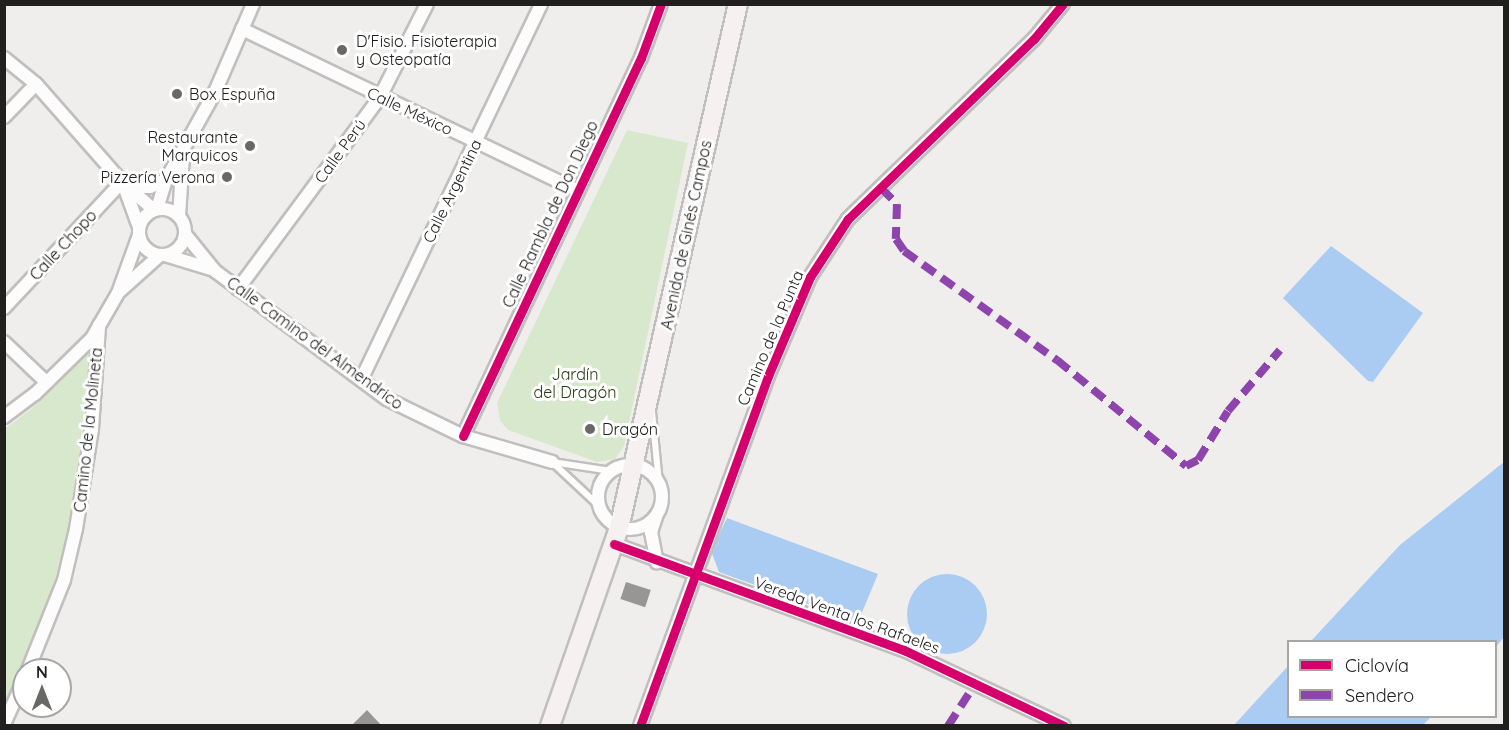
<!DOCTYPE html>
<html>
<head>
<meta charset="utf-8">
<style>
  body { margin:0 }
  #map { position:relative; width:1509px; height:730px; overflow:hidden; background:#f0eeec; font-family:Quicksand,sans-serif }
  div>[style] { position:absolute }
  .green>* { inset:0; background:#d8e8cd }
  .water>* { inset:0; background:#abccf2 }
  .round { border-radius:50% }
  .building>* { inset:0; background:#979696; transform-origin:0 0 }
  .roads { filter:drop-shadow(2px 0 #c1bfbe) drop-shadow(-2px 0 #c1bfbe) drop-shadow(0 2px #c1bfbe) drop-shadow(0 -2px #c1bfbe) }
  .service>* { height:6px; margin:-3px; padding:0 3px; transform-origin:3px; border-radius:3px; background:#fdfcfc }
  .minor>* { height:12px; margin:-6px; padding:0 6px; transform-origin:6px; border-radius:6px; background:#fdfcfc }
  .minor>.ring { margin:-6px; padding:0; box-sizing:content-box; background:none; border:12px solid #fdfcfc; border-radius:50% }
  .primary>* { height:18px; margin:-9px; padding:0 9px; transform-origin:9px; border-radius:9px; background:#f6f1f0 }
  .quiet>* { height:8px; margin-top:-4px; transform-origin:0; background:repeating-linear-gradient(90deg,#8e44ad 0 15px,transparent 0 23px) }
  .cycleway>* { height:9px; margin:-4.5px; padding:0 4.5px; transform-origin:4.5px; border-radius:4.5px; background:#d6006c }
  .dots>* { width:16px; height:16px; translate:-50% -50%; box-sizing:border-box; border:3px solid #fff; border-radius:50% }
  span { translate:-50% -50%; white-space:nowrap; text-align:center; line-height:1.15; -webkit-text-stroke:6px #fff; paint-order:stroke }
  .poi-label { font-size:16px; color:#21201f }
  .left { translate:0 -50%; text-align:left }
  .right { translate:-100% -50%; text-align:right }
  .street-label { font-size:16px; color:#21201f }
  .park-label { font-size:16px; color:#243d11 }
  .frame { position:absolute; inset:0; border:6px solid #21201f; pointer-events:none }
  .legend { position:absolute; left:1287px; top:640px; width:210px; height:78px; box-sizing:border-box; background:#fff; border:2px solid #a6a6a5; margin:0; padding:8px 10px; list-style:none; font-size:18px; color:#21201f }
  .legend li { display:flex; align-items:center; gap:12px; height:30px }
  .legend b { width:30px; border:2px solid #a6a6a5 }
  .north { position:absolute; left:12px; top:658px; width:60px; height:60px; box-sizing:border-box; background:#fff; border:2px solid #a6a6a5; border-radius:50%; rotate:0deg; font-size:16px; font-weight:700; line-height:24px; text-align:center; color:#21201f }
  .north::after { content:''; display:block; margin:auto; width:21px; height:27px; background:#696867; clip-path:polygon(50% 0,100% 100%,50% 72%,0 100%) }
</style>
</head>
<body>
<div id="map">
  <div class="green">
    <i style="clip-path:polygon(627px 130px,688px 143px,624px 446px,615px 459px,597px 462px,508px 430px,500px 421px,497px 403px)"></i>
    <i style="clip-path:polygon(90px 350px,93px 354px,82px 471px,71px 526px,42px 622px,5px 710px,5px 429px,31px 409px)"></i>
  </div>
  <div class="water">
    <i style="clip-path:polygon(1331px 246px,1423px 313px,1373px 382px,1368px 381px,1283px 298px)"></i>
    <i style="clip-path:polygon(1504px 462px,1504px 637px,1496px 647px,1496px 642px,1311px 641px,1400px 545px)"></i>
    <i style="clip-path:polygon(727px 518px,878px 574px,858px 622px,719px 572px,711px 551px)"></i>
    <i class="round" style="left:907px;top:574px;width:80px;height:80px"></i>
    <i style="clip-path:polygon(1288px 666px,1288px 716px,1431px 717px,1422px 726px,1234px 725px)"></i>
  </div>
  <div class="building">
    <i style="left:626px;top:582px;width:26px;height:18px;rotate:18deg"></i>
    <i style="clip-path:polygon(367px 710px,382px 726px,351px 726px)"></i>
  </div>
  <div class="roads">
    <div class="service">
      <i style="left:652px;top:412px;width:71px;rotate:84.4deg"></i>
      <i style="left:552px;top:462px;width:63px;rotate:43.1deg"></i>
      <i style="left:552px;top:462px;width:60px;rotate:8.7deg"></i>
    </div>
    <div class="minor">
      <i style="left:242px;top:29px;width:373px;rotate:25.7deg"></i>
      <i style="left:4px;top:58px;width:41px;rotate:39.1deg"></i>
      <i style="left:36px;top:84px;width:130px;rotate:48.7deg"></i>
      <i style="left:122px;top:182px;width:43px;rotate:41.2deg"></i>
      <i style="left:4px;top:117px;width:46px;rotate:-45.9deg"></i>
      <i style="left:124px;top:186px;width:44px;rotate:69.9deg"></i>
      <i style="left:128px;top:187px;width:22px"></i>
      <i style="left:150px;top:187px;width:17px;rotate:-24deg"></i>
      <i class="ring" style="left:139px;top:209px;width:34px;height:34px"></i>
      <i style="left:157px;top:209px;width:30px;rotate:-73deg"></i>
      <i style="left:166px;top:180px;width:101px;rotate:-60.9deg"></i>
      <i style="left:215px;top:92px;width:96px;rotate:-66.6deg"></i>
      <i style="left:179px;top:216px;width:61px;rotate:-86.2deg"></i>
      <i style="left:185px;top:234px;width:48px;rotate:51deg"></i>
      <i style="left:215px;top:271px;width:214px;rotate:36.7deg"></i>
      <i style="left:387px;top:399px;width:85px;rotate:26deg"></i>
      <i style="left:463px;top:436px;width:93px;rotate:16.3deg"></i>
      <i style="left:165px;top:255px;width:48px;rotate:16.9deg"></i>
      <i style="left:238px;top:289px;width:239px;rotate:-53.5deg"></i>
      <i style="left:380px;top:97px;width:104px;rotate:-63.2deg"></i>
      <i style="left:121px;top:290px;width:52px;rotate:-41.9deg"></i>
      <i style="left:4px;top:308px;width:173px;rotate:-46.9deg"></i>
      <i style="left:4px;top:342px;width:59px;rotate:43.6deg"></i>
      <i style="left:362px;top:378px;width:415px;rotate:-64.4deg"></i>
      <i style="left:4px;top:417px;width:39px;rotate:-37deg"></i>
      <i style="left:35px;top:394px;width:80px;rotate:-44.5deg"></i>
      <i style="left:92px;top:338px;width:52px;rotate:-60deg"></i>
      <i style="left:118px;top:293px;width:62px;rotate:-70.1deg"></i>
      <i style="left:463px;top:436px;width:418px;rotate:-64.8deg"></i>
      <i style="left:641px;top:58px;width:58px;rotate:-69.7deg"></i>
      <i class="ring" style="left:598px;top:465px;width:52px;height:52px"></i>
      <i style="left:656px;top:517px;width:16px;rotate:108deg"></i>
      <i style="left:651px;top:532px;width:31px;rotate:79deg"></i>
      <i style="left:614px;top:544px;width:309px;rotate:20.1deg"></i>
      <i style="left:904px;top:650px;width:177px;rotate:25.4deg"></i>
      <i style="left:28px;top:670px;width:97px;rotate:-68.2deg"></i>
      <i style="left:64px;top:580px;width:52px;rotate:-76.8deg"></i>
      <i style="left:76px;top:529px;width:101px;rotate:-80.9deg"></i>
      <i style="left:92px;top:429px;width:104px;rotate:-86.1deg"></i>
      <i style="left:4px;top:724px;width:48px;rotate:-65.6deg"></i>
      <i style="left:640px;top:726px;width:373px;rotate:-69.9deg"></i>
      <i style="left:768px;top:376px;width:108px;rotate:-67deg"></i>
      <i style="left:810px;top:277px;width:69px;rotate:-56.8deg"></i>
      <i style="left:848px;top:219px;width:259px;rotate:-44.1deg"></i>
      <i style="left:1034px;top:39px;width:45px;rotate:-50.4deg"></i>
    </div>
    <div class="primary">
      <i style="left:550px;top:726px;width:210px;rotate:-70.8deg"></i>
      <i style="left:619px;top:528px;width:537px;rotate:-77.21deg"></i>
    </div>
  </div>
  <div class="quiet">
    <i style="left:881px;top:188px;width:23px;rotate:45deg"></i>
    <i style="left:897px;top:204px;width:35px;rotate:92deg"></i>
    <i style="left:896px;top:239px;width:14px;rotate:56deg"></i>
    <i style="left:904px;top:251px;width:188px;rotate:35.5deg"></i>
    <i style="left:1057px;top:360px;width:167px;rotate:39.4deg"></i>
    <i style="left:1186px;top:466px;width:13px;rotate:-27deg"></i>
    <i style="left:1198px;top:460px;width:57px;rotate:-58.5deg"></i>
    <i style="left:1228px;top:411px;width:80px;rotate:-49.6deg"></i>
    <i style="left:948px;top:726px;width:54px;rotate:-57.2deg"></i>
  </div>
  <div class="cycleway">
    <i style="left:463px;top:436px;width:418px;rotate:-64.8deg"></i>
    <i style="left:641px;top:58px;width:58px;rotate:-69.7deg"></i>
    <i style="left:614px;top:544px;width:309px;rotate:20.1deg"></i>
    <i style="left:904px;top:650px;width:177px;rotate:25.4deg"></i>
    <i style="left:640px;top:726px;width:373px;rotate:-69.9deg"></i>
    <i style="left:768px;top:376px;width:108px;rotate:-67deg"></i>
    <i style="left:810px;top:277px;width:69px;rotate:-56.8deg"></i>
    <i style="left:848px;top:219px;width:259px;rotate:-44.1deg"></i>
    <i style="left:1034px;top:39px;width:45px;rotate:-50.4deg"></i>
  </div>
  <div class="dots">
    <i style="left:342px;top:50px;background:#696867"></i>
    <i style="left:177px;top:94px;background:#696867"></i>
    <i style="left:250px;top:146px;background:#696867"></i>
    <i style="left:227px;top:177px;background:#696867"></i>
    <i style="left:590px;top:429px;background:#696867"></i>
  </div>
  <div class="poi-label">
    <span class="left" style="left:356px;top:50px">D'Fisio. Fisioterapia<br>y Osteopatía</span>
    <span class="left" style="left:189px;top:94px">Box Espuña</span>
    <span class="right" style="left:238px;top:146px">Restaurante<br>Marquicos</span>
    <span class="right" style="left:215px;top:177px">Pizzería Verona</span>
    <span class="left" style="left:602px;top:429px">Dragón</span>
  </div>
  <div class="street-label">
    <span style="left:410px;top:111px;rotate:25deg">Calle México</span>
    <span style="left:340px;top:151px;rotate:-54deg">Calle Perú</span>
    <span style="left:452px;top:191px;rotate:-64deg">Calle Argentina</span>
    <span style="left:550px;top:214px;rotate:-65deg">Calle Rambla de Don Diego</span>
    <span style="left:686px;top:235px;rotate:-78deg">Avenida de Ginés Campos</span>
    <span style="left:63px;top:245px;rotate:-47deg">Calle Chopo</span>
    <span style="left:770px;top:338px;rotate:-67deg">Camino de la Punta</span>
    <span style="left:315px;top:343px;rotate:36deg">Calle Camino del Almendrico</span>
    <span style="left:88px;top:430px;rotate:-84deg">Camino de la Molineta</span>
    <span style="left:847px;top:615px;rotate:20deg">Vereda Venta los Rafaeles</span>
  </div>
  <div class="park-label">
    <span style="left:575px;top:383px">Jardín<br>del Dragón</span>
  </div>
  <div class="frame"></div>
  <ul class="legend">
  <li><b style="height:8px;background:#d6006c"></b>Ciclovía</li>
  <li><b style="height:8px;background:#8e44ad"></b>Sendero</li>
  </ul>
  <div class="north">N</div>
</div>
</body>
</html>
